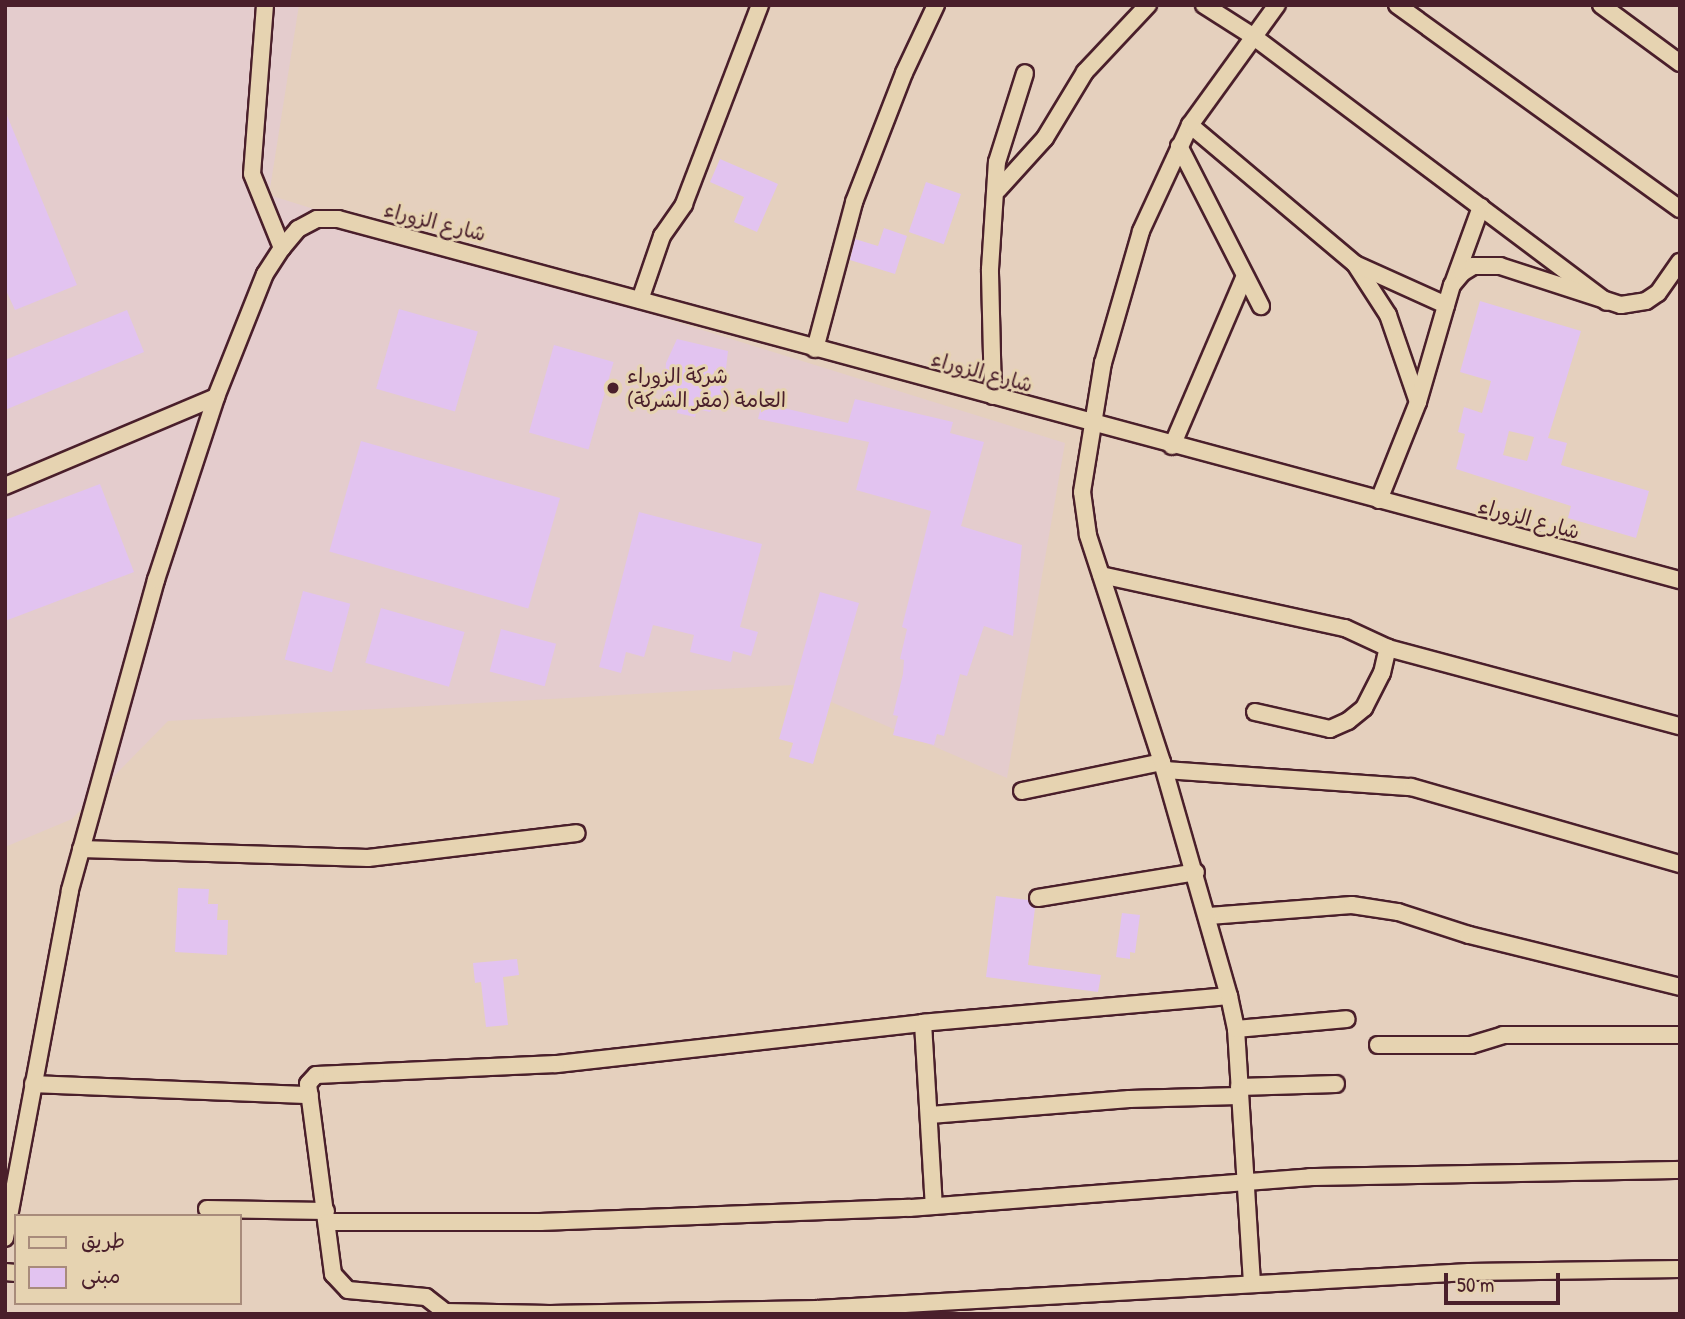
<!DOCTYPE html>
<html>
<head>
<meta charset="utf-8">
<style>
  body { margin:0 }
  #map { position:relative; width:1685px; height:1319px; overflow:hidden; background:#e5d0be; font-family:"Patrick Hand","Playpen Sans Arabic",sans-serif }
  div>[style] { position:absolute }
  .built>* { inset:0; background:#e4cccd }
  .building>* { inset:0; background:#e2c3f0; transform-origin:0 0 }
  .roads { filter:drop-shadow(2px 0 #4a1f2b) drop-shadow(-2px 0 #4a1f2b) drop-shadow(0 2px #4a1f2b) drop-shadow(0 -2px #4a1f2b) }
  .minor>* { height:16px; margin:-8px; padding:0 8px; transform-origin:8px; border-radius:8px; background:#e6d3b1 }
  .dots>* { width:19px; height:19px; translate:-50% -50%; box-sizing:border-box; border:4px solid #e6d3b1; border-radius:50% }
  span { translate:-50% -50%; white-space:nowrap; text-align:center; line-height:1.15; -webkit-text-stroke:6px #e6d3b1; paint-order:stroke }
  .street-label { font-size:21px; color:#4a1f2b }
  .poi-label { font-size:21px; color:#4a1f2b }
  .left { translate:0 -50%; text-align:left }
  .frame { position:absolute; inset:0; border:7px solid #4a1f2b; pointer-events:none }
  .legend { position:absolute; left:14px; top:1214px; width:228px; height:91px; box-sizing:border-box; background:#e6d3b1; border:2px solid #a88b7b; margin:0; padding:9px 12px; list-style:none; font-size:21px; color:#4a1f2b }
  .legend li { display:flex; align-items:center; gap:14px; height:35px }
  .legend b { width:35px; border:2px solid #a88b7b }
  .scale { position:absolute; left:1444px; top:1273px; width:116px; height:32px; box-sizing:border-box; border:4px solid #4a1f2b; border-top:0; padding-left:9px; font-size:21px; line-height:24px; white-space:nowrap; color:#4a1f2b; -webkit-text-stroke:5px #e6d3b1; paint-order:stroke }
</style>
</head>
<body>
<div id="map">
  <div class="built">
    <i style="clip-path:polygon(5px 5px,299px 5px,269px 195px,1065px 443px,1007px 778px,792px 685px,168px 721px,72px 819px,5px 847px)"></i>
  </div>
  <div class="building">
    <i style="clip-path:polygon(6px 113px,77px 285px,15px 310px,5px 288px)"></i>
    <i style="clip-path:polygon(720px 159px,778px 184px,757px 232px,734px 222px,744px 197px,710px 182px)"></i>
    <i style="left:926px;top:182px;width:37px;height:53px;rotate:19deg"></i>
    <i style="clip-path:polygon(884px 228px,907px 236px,895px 274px,850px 260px,855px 239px,878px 246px)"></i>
    <i style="clip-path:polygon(evenodd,1480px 301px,1581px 331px,1548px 438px,1567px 443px,1561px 465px,1649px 491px,1636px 538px,1568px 518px,1571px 506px,1456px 469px,1465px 434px,1458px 432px,1464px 407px,1482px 413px,1491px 381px,1460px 372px,1480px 301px,1509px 431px,1534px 437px,1527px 461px,1503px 455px,1509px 431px)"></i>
    <i style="left:399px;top:309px;width:82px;height:83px;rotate:16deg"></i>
    <i style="clip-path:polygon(127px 310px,144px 352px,5px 410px,5px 360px)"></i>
    <i style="clip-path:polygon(677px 339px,728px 351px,723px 395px,719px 394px,710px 412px,697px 409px,695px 417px,677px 413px,679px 404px,663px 401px,666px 363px)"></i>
    <i style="left:554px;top:345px;width:62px;height:91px;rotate:16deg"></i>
    <i style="clip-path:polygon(855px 399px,953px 422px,950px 433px,984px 442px,961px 526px,1022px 545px,1013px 636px,984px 626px,967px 676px,960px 674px,944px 736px,937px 734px,934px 745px,893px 735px,898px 716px,893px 715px,903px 674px,904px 660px,900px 659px,907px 629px,902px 627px,931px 511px,856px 490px,869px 442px,758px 419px,762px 403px,848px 423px)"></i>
    <i style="left:361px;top:441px;width:207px;height:115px;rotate:16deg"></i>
    <i style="clip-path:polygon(100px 484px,134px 572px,5px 621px,5px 520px)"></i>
    <i style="clip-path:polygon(639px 512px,762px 544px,740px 627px,758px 632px,751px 656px,733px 651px,731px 662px,690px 652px,694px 635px,653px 625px,644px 657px,626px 652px,621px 673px,599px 667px)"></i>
    <i style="left:303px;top:591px;width:49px;height:71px;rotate:15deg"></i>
    <i style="clip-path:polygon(820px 592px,859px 603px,813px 764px,789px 757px,793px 743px,779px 739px)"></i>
    <i style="left:381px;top:608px;width:87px;height:57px;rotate:16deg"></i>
    <i style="left:501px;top:629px;width:57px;height:44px;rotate:15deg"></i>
    <i style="clip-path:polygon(178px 888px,209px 889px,208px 904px,218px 904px,217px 920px,228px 920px,227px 955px,175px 952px)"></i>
    <i style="clip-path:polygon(996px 896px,1028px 900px,1035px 908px,1028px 965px,1101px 975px,1098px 992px,986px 977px)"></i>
    <i style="clip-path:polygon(1122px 913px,1140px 915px,1135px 953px,1130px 952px,1130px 959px,1116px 957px)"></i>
    <i style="clip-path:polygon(517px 959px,519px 975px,503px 977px,508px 1025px,486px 1027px,481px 982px,475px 983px,473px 963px)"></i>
  </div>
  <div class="roads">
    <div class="minor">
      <i style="left:265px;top:5px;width:169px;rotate:94.4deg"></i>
      <i style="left:252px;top:174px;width:80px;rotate:67.9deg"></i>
      <i style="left:1204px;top:5px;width:59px;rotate:32.6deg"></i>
      <i style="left:1254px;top:37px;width:441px;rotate:36.9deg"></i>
      <i style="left:1397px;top:5px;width:349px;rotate:35.8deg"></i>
      <i style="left:1601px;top:5px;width:98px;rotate:36.3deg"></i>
      <i style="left:1190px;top:125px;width:216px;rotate:40.1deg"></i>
      <i style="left:1355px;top:264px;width:61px;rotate:57.1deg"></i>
      <i style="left:1388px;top:315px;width:92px;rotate:71deg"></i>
      <i style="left:1179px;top:146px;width:180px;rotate:62.9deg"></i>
      <i style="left:998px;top:190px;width:70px;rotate:-47.9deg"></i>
      <i style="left:1045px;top:138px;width:77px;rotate:-58.8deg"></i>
      <i style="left:1085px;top:72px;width:92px;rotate:-46.8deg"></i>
      <i style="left:1355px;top:264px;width:100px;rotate:24.3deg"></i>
      <i style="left:1454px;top:281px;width:79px;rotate:-70deg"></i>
      <i style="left:640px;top:300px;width:68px;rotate:-71deg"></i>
      <i style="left:662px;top:236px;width:39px;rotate:-55deg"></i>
      <i style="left:684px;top:204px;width:213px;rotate:-69.1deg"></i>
      <i style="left:815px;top:349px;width:152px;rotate:-75.1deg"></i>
      <i style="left:854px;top:202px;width:138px;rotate:-68.8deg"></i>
      <i style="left:904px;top:73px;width:75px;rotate:-64.8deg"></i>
      <i style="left:993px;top:396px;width:127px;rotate:-91.4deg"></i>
      <i style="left:990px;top:269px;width:107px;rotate:-86.3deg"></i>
      <i style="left:997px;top:162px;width:93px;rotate:-72.5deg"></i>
      <i style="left:1172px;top:446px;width:183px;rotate:-66.8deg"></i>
      <i style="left:5px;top:486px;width:229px;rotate:-22.9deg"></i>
      <i style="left:216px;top:397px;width:132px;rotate:-68.3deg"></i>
      <i style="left:265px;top:274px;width:31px;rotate:-57deg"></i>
      <i style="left:282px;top:248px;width:25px;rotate:-50deg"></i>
      <i style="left:298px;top:229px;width:21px;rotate:-28deg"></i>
      <i style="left:317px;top:219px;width:21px"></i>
      <i style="left:338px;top:219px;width:1390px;rotate:15.06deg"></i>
      <i style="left:1379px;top:500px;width:105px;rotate:-68.3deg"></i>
      <i style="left:1418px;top:402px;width:122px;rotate:-73.8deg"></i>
      <i style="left:1452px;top:285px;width:16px;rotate:-50deg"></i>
      <i style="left:1462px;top:273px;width:13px;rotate:-32deg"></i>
      <i style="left:1473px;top:266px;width:27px"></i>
      <i style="left:1500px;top:266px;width:127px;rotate:17.9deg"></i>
      <i style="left:1621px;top:305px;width:25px;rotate:-9deg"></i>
      <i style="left:1646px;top:301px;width:14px;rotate:-34deg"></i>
      <i style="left:1658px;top:293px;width:38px;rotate:-55deg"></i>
      <i style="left:1101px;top:575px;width:250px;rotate:12.3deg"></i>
      <i style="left:1345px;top:628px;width:47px;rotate:24.9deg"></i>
      <i style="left:1388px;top:648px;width:302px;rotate:15deg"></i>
      <i style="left:1255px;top:712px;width:77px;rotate:12.8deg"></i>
      <i style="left:1330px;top:729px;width:20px;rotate:-24deg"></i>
      <i style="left:1348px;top:721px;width:21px;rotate:-39deg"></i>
      <i style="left:1364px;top:708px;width:39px;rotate:-63deg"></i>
      <i style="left:1382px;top:673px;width:26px;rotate:-77deg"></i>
      <i style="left:1165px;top:770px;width:247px;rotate:4deg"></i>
      <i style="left:1411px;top:787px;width:280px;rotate:16deg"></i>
      <i style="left:1022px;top:791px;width:143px;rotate:-11.7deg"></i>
      <i style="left:81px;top:849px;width:287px;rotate:1.8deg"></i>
      <i style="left:368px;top:858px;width:210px;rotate:-6.8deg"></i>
      <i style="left:1038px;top:898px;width:160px;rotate:-9.3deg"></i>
      <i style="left:1209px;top:916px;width:143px;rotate:-4.4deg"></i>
      <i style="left:1352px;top:905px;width:47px;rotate:8.7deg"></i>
      <i style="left:1398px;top:912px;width:75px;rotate:17.9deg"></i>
      <i style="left:1469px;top:935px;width:217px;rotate:13.8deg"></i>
      <i style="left:1229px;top:996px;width:307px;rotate:175deg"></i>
      <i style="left:923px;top:1023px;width:369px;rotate:173.6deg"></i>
      <i style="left:556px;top:1064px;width:240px;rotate:177.4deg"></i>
      <i style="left:316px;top:1075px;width:12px;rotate:132deg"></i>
      <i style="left:308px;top:1084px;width:192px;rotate:82.5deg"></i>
      <i style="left:333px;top:1274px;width:22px;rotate:47deg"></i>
      <i style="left:348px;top:1290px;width:78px;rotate:5.1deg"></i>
      <i style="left:426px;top:1297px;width:24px;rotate:38deg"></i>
      <i style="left:445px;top:1312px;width:105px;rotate:1.1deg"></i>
      <i style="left:550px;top:1314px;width:267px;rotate:-1.1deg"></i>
      <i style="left:817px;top:1309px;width:653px;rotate:-3.25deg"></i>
      <i style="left:1469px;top:1272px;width:211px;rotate:-0.8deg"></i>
      <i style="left:923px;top:1023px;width:183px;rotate:86.6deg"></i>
      <i style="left:1236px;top:1029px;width:111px;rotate:-5.1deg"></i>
      <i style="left:1378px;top:1045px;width:93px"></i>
      <i style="left:1471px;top:1045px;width:34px;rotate:-17deg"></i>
      <i style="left:1503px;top:1035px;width:177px"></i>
      <i style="left:33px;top:1084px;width:277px;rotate:2.3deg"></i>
      <i style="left:1239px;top:1087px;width:97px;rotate:-1.8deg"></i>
      <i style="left:930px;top:1115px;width:200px;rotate:-4.6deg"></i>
      <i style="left:1129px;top:1099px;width:109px;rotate:-1.6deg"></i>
      <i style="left:207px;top:1209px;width:119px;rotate:1deg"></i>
      <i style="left:328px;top:1222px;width:212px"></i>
      <i style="left:540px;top:1222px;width:370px;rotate:-2.2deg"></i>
      <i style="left:910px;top:1208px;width:401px;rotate:-4.4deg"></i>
      <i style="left:1310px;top:1177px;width:370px;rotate:-1.1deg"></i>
      <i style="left:5px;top:1238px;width:354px;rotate:-79.4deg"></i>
      <i style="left:70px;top:890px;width:322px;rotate:-74.5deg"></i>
      <i style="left:156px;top:580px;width:193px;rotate:-71.8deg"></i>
      <i style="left:5px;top:1272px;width:11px;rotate:5deg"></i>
      <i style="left:1252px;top:1283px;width:255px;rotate:-93.6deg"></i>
      <i style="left:1236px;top:1029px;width:34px;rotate:-102deg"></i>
      <i style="left:1229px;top:996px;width:243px;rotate:-106deg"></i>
      <i style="left:1162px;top:762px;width:239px;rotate:-108.1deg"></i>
      <i style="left:1088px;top:535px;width:43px;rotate:-97.9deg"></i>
      <i style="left:1082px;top:492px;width:131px;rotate:-80.8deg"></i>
      <i style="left:1103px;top:363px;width:137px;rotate:-73.9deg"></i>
      <i style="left:1141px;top:231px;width:117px;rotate:-65.2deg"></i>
      <i style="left:1190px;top:125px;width:148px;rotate:-54.1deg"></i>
    </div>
  </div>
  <div class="dots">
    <i style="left:613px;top:388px;background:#4a1f2b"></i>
  </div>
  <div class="street-label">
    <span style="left:435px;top:222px;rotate:14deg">شارع الزوراء</span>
    <span style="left:982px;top:372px;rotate:15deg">شارع الزوراء</span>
    <span style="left:1529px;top:519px;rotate:15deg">شارع الزوراء</span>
  </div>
  <div class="poi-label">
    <span class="left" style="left:627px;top:388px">شركة الزوراء<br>العامة (مقر الشركة)</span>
  </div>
  <div class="frame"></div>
  <ul class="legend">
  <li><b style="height:9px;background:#e6d3b1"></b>طريق</li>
  <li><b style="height:19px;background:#e2c3f0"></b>مبنى</li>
  </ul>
  <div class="scale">50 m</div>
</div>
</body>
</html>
